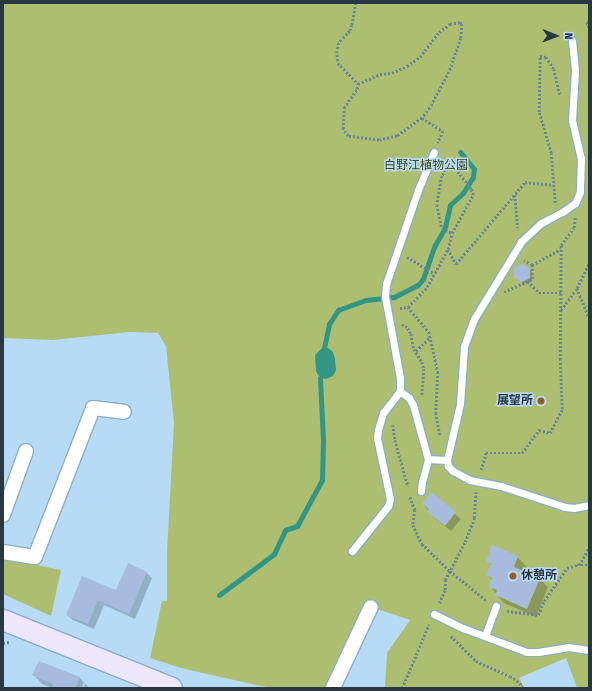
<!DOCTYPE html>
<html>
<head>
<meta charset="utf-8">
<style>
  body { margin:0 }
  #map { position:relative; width:592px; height:691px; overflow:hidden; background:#b7dbf5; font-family:"Fira Sans Condensed","Noto Sans JP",sans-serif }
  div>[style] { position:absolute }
  .green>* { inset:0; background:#adbe71 }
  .water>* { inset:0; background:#319685 }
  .shadow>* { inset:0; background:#0003 }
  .stream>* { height:5px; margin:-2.5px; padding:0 2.5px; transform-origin:2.5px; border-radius:2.5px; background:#319685 }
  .building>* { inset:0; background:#a7bcdd }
  .path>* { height:2.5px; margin-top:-1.25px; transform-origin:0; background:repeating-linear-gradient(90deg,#6c8497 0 2px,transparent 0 4px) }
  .roads { filter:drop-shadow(1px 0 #8baec6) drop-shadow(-1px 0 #8baec6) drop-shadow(0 1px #8baec6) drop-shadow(0 -1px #8baec6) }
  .lane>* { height:7px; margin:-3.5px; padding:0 3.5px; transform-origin:3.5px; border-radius:3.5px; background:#fff }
  .street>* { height:14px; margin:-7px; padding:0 7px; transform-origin:7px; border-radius:7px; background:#fff }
  .secondary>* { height:20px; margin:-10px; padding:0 10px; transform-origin:10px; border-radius:10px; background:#eee7fc }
  .dots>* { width:11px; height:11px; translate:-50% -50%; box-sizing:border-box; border:2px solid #b7dbf5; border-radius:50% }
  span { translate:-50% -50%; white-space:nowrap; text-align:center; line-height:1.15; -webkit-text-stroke:3px #b7dbf5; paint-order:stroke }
  .park-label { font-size:12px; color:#404a15 }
  .poi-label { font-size:12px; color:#293742; font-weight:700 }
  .right { translate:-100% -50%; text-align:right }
  .left { translate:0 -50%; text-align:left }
  .frame { position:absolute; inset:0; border:4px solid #293742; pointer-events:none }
  .north { position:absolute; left:536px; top:16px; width:40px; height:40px; -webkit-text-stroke:3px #b7dbf5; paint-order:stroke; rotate:91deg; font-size:11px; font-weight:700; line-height:16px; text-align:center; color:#293742 }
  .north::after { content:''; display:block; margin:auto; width:14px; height:18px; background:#293742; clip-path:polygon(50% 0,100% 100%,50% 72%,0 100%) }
</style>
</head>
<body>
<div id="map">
  <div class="green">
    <i style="clip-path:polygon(3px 3px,589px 3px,589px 688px,577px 688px,566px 658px,519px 678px,524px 688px,385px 688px,387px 653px,410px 620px,366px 605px,326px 688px,275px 688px,261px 686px,181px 668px,150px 658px,162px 601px,167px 601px,167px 552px,174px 423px,166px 346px,158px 333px,129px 332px,53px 340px,3px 338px)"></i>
    <i style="clip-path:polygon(3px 558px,61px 570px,51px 616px,3px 594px)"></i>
  </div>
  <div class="water">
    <i style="clip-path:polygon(322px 348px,328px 348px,333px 352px,335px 359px,336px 370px,333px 376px,326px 379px,320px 378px,316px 371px,315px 355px)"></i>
  </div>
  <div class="shadow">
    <i style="clip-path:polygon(529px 269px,532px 272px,532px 280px,525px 284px,515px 278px)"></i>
    <i style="clip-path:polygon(431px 494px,461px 519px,451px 531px,433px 517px,423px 504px)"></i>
    <i style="clip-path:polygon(517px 557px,526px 566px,523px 572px,540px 579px,548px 587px,536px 617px,504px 603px,490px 586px,493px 580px,487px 575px,491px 565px,487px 561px)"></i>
    <i style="clip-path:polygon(128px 564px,147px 573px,152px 578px,135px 619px,104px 605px,94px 629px,73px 620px,67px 615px,116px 591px)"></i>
    <i style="clip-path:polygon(39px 662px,80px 678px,88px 687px,89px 688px,84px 688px,85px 683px,83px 683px,82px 688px,52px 688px,42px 684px,34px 675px)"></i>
  </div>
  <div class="stream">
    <i style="left:445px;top:227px;width:23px;rotate:-77deg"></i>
    <i style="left:450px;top:205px;width:18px;rotate:-43deg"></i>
    <i style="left:463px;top:193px;width:19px;rotate:-58deg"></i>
    <i style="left:473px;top:177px;width:8px;rotate:-83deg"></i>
    <i style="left:474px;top:169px;width:22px;rotate:-129deg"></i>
    <i style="left:324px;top:348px;width:25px;rotate:-78deg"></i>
    <i style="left:329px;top:324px;width:17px;rotate:-57deg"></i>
    <i style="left:338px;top:310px;width:30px;rotate:-20deg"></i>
    <i style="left:366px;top:300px;width:28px;rotate:-6deg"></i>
    <i style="left:394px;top:297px;width:27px;rotate:-27deg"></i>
    <i style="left:418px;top:285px;width:8px;rotate:-50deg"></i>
    <i style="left:423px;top:279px;width:36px;rotate:-71deg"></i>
    <i style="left:435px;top:245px;width:16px;rotate:-60deg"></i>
    <i style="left:219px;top:595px;width:69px;rotate:-36.7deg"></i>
    <i style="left:274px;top:554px;width:26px;rotate:-65deg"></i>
    <i style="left:285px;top:530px;width:13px;rotate:-18deg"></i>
    <i style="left:297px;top:526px;width:52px;rotate:-61.5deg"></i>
    <i style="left:322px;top:480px;width:40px;rotate:-88.6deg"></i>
    <i style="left:323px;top:440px;width:62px;rotate:-92.8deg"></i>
  </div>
  <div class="building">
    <i style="clip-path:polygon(522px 264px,530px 268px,530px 278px,522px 282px,514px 278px,514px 268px)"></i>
    <i style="clip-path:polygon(431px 492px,456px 512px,445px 526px,426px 511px,429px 509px,422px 504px)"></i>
    <i style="clip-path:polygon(492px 545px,518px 556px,514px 567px,540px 578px,527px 609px,495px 595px,497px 590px,489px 587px,492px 578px,486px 575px,491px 564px,486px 561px)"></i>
    <i style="clip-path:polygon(128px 563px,147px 572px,129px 614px,98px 600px,88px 624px,66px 615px,82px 576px,116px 590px)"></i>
    <i style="clip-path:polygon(39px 661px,80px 677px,76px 688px,53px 688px,53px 684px,32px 675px)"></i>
  </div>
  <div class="path">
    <i style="left:356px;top:3px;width:22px;rotate:100deg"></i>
    <i style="left:352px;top:25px;width:6px;rotate:108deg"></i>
    <i style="left:350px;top:31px;width:16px;rotate:133deg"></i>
    <i style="left:339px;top:43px;width:8px;rotate:104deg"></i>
    <i style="left:337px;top:51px;width:12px;rotate:85deg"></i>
    <i style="left:338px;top:63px;width:29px;rotate:46deg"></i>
    <i style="left:589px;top:22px;width:2px;rotate:180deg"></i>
    <i style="left:587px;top:22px;width:5px;rotate:68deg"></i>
    <i style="left:422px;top:118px;width:31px;rotate:144deg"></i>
    <i style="left:397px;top:136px;width:18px;rotate:167deg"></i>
    <i style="left:379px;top:140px;width:31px;rotate:-173deg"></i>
    <i style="left:348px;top:136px;width:9px;rotate:-126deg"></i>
    <i style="left:343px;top:129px;width:21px;rotate:-87deg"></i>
    <i style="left:344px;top:108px;width:23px;rotate:-56deg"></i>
    <i style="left:357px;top:89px;width:5px;rotate:-79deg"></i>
    <i style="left:358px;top:84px;width:24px;rotate:-24deg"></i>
    <i style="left:380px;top:74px;width:12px;rotate:-5deg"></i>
    <i style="left:392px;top:73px;width:17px;rotate:-25deg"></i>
    <i style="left:407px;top:66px;width:16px;rotate:-35deg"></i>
    <i style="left:420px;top:57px;width:31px;rotate:-53deg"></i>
    <i style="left:439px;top:32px;width:14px;rotate:-36deg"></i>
    <i style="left:450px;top:24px;width:10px;rotate:-11deg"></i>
    <i style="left:460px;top:22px;width:3px;rotate:45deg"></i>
    <i style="left:462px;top:24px;width:14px;rotate:94deg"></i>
    <i style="left:461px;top:38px;width:36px;rotate:109deg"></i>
    <i style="left:449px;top:72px;width:41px;rotate:117.8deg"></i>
    <i style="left:430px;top:108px;width:13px;rotate:129deg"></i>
    <i style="left:422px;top:118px;width:25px;rotate:32deg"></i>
    <i style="left:443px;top:131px;width:13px;rotate:113deg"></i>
    <i style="left:450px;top:163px;width:15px;rotate:122deg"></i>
    <i style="left:442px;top:176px;width:29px;rotate:100deg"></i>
    <i style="left:437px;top:205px;width:24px;rotate:78deg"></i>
    <i style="left:442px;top:228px;width:11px;rotate:27deg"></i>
    <i style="left:515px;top:195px;width:33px;rotate:85deg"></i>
    <i style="left:555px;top:203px;width:50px;rotate:-94.6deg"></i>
    <i style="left:551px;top:153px;width:43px;rotate:-106.3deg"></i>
    <i style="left:539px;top:112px;width:56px;rotate:-89deg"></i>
    <i style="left:540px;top:56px;width:6px;rotate:9deg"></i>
    <i style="left:546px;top:57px;width:14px;rotate:56deg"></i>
    <i style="left:554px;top:69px;width:27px;rotate:77deg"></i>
    <i style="left:448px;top:249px;width:17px;rotate:62deg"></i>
    <i style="left:456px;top:264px;width:107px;rotate:-49.9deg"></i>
    <i style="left:525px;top:182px;width:28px;rotate:6deg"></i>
    <i style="left:407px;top:257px;width:31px;rotate:31deg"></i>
    <i style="left:532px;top:265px;width:33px;rotate:-29deg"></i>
    <i style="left:528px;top:281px;width:16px;rotate:47deg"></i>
    <i style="left:539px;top:293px;width:22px"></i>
    <i style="left:577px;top:288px;width:32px;rotate:68deg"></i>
    <i style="left:504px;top:292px;width:31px;rotate:-25deg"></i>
    <i style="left:532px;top:279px;width:14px;rotate:-90deg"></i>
    <i style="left:532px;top:265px;width:9px;rotate:-153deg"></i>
    <i style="left:408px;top:307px;width:33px;rotate:50deg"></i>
    <i style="left:429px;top:332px;width:41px;rotate:77.3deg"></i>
    <i style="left:438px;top:372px;width:41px;rotate:92.8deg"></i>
    <i style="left:436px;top:413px;width:22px;rotate:80deg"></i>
    <i style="left:400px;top:308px;width:8px;rotate:-7deg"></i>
    <i style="left:408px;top:307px;width:28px;rotate:-46deg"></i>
    <i style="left:427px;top:287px;width:43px;rotate:-61.1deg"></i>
    <i style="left:448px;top:249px;width:16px;rotate:-76deg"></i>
    <i style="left:452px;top:233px;width:43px;rotate:-61.1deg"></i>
    <i style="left:473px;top:195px;width:6px;rotate:-108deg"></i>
    <i style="left:471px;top:189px;width:24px;rotate:-128deg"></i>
    <i style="left:456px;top:170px;width:16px;rotate:-137deg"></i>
    <i style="left:561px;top:310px;width:27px;rotate:-54deg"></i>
    <i style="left:577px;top:288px;width:28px;rotate:-64deg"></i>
    <i style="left:402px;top:324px;width:7px;rotate:34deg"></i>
    <i style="left:408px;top:328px;width:7px;rotate:63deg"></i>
    <i style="left:411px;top:334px;width:15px;rotate:79deg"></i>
    <i style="left:414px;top:349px;width:15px;rotate:58deg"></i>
    <i style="left:422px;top:362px;width:7px;rotate:74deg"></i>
    <i style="left:424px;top:369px;width:27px;rotate:94deg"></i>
    <i style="left:416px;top:351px;width:18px;rotate:-45deg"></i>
    <i style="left:393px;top:425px;width:15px;rotate:82deg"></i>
    <i style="left:395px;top:440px;width:48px;rotate:74.2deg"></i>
    <i style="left:481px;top:470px;width:18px;rotate:-74deg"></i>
    <i style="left:486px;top:453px;width:36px"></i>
    <i style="left:522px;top:453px;width:29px;rotate:-54deg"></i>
    <i style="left:539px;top:430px;width:11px;rotate:15deg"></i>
    <i style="left:550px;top:433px;width:27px;rotate:-63deg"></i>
    <i style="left:562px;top:409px;width:49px;rotate:-92.3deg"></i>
    <i style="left:560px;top:360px;width:115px;rotate:-89.5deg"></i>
    <i style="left:561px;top:245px;width:21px;rotate:-53deg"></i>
    <i style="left:574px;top:228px;width:11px;rotate:-85deg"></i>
    <i style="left:410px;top:497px;width:14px;rotate:69deg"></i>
    <i style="left:415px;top:510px;width:15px;rotate:98deg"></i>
    <i style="left:413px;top:525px;width:21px;rotate:65deg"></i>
    <i style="left:422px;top:544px;width:39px;rotate:44deg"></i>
    <i style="left:450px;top:571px;width:48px;rotate:39deg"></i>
    <i style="left:579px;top:565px;width:20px;rotate:-60deg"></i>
    <i style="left:439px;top:603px;width:14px;rotate:-65deg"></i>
    <i style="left:445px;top:590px;width:10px;rotate:-90deg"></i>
    <i style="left:445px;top:580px;width:43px;rotate:-62.2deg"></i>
    <i style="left:465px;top:542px;width:26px;rotate:-69deg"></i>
    <i style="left:474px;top:518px;width:26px;rotate:-86deg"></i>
    <i style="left:507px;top:611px;width:31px;rotate:7deg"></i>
    <i style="left:538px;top:615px;width:15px;rotate:-67deg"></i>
    <i style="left:544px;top:601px;width:40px;rotate:-55.1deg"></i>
    <i style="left:567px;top:568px;width:10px;rotate:-17deg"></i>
    <i style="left:577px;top:565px;width:12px"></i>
    <i style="left:451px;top:636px;width:35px;rotate:45deg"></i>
    <i style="left:476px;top:661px;width:37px;rotate:24deg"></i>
    <i style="left:510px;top:676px;width:12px;rotate:35deg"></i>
    <i style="left:520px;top:683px;width:6px;rotate:59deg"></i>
    <i style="left:3px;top:643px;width:6px;rotate:-9deg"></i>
    <i style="left:402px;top:688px;width:69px;rotate:-67.1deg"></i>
  </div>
  <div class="roads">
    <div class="lane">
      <i style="left:572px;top:41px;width:30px;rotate:84deg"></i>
      <i style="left:575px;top:71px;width:49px;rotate:93.5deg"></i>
      <i style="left:572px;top:120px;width:39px;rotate:77deg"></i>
      <i style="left:581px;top:158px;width:34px;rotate:92deg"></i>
      <i style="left:580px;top:192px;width:12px;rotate:114deg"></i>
      <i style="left:575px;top:203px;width:14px;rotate:144deg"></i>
      <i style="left:564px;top:211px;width:27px;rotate:152deg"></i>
      <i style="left:540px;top:224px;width:26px;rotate:137deg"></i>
      <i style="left:521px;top:242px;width:90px;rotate:121.4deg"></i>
      <i style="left:474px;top:319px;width:30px;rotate:110deg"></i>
      <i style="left:464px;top:347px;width:57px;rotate:94deg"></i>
      <i style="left:460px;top:404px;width:57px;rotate:103.1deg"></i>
      <i style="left:447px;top:460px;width:6px;rotate:81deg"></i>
      <i style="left:448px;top:466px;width:7px;rotate:45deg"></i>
      <i style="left:453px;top:471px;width:19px;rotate:28deg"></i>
      <i style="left:470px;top:480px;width:32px;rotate:11deg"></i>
      <i style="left:501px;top:486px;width:67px;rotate:18.2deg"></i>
      <i style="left:565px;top:507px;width:9px;rotate:6deg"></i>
      <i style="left:574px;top:508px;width:15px;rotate:-11deg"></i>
      <i style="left:400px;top:391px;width:11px;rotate:38deg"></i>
      <i style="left:409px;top:398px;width:8px;rotate:60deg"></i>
      <i style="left:413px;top:405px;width:56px;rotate:74.5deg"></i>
      <i style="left:428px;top:459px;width:19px;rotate:3deg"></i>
      <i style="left:421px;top:491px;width:9px;rotate:-84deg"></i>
      <i style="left:422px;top:482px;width:24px;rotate:-75deg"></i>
      <i style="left:352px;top:551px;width:58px;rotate:-51.3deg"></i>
      <i style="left:388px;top:506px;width:7px;rotate:-74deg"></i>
      <i style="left:390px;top:499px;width:62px;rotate:-102deg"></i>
      <i style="left:377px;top:438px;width:8px;rotate:-83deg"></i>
      <i style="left:378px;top:430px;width:18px;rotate:-74deg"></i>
      <i style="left:383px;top:413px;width:28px;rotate:-52deg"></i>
      <i style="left:400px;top:391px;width:13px;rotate:-90deg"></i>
      <i style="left:400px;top:378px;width:83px;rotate:-100.4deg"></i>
      <i style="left:385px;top:296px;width:12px;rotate:-85deg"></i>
      <i style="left:386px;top:284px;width:99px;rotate:-71.2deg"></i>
      <i style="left:418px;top:190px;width:41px;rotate:-67.2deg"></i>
      <i style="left:434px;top:614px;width:32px;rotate:26deg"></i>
      <i style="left:463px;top:628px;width:68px;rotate:20.6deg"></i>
      <i style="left:527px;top:652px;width:11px"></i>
      <i style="left:538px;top:652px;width:30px;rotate:-9deg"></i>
      <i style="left:568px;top:647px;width:21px;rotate:8deg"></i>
      <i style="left:485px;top:636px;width:32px;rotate:-70deg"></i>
    </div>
    <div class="street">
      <i style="left:3px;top:515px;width:68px;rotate:-70.2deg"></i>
      <i style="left:3px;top:552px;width:32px;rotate:9deg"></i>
      <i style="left:35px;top:557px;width:160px;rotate:-68.7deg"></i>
      <i style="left:93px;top:408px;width:31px;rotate:7deg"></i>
      <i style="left:333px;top:688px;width:89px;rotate:-64.9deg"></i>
    </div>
    <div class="secondary">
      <i style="left:3px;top:620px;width:182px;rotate:21.9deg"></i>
    </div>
  </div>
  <div class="dots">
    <i style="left:541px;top:401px;background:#9b5c23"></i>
    <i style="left:513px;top:576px;background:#9b5c23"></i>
  </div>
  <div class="park-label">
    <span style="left:426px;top:166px">白野江植物公園</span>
  </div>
  <div class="poi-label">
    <span class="right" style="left:533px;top:401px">展望所</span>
    <span class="left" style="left:521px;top:576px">休憩所</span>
  </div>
  <div class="frame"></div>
  <div class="north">N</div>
</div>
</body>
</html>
